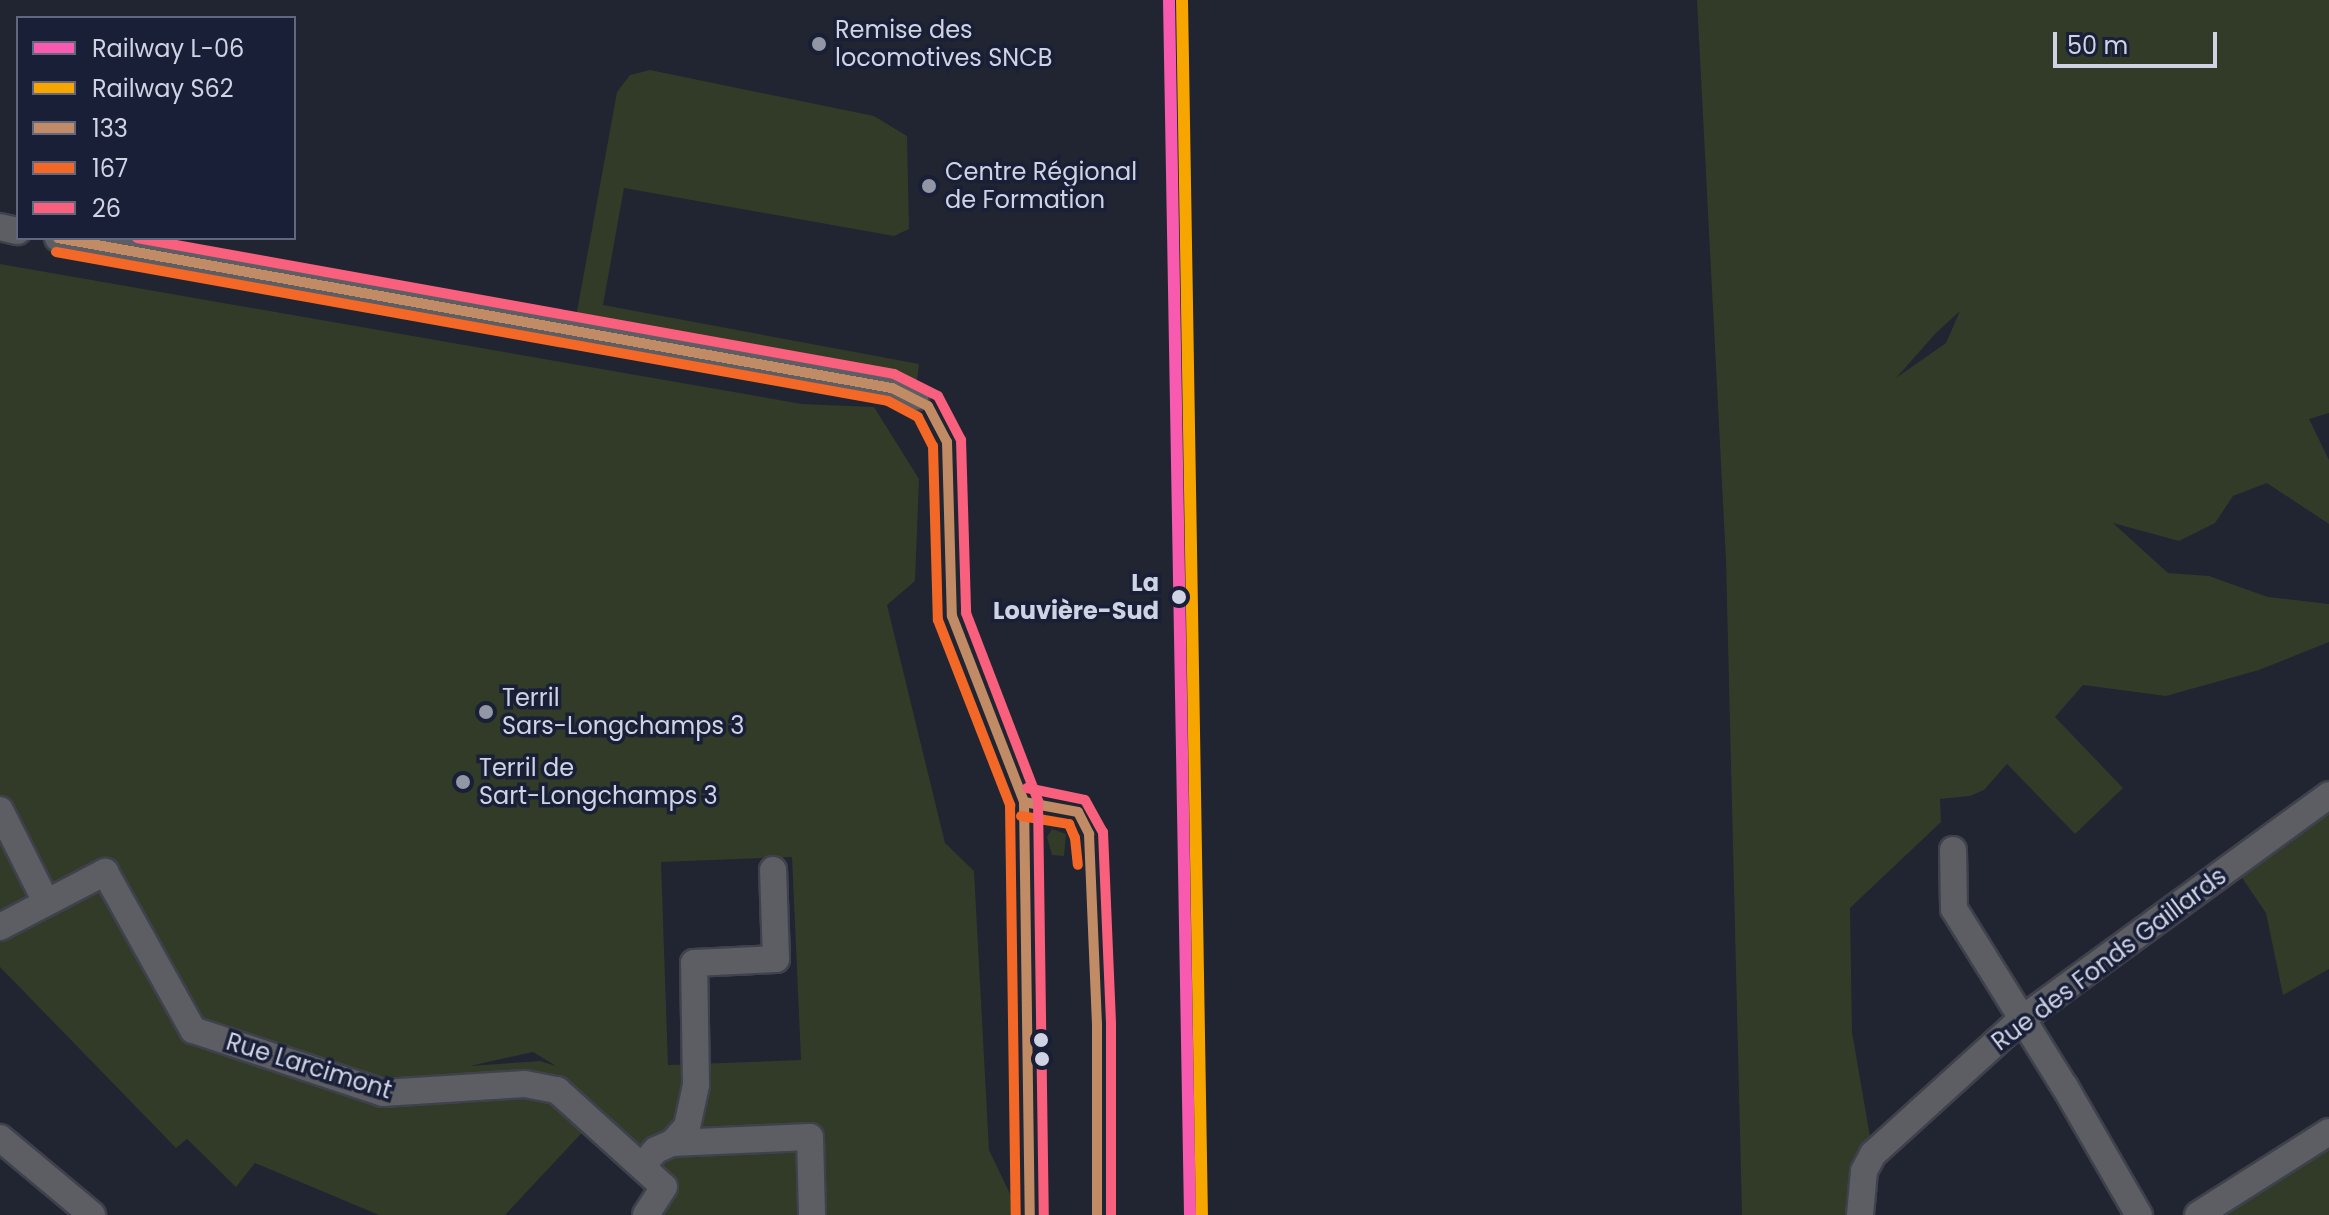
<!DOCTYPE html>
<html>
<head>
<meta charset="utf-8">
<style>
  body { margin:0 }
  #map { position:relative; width:2329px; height:1215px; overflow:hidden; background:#212431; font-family:Poppins,sans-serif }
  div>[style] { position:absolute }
  .green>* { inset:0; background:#313b28 }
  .roads { filter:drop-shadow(2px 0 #3f414c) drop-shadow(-2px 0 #3f414c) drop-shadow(0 2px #3f414c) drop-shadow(0 -2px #3f414c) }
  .minor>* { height:26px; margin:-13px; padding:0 13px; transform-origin:13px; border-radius:13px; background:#5c5e63 }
  .bus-1>* { height:10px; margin:-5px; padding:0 5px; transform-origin:5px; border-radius:5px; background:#c18c65 }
  .bus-2>* { height:10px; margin:-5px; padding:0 5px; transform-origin:5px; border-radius:5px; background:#f36827 }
  .bus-3>* { height:10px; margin:-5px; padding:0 5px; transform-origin:5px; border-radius:5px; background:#f8607d }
  .rail-1>* { height:12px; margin:-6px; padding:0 6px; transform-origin:6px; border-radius:6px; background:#f75aaf }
  .rail-2>* { height:12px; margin:-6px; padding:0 6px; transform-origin:6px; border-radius:6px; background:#f7a600 }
  .dots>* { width:22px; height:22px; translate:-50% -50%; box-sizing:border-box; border:4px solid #1a1f38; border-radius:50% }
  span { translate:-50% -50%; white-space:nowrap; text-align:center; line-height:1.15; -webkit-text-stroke:7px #1a1f38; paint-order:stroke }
  .poi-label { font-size:24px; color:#cfd3e4 }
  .left { translate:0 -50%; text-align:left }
  .stop-label { font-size:24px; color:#cfd3e4; font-weight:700 }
  .right { translate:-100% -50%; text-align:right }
  .street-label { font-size:24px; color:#cfd3e4 }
  .legend { position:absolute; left:16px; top:16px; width:280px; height:224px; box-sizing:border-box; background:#1a1f38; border:2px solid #62677d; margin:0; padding:10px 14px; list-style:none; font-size:24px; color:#cfd3e4 }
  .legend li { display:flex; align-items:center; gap:16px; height:40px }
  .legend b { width:40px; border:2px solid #62677d }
  .scale { position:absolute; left:2053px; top:32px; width:164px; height:36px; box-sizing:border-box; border:4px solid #cfd3e4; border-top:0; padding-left:10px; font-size:24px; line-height:28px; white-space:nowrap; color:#cfd3e4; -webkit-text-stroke:6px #1a1f38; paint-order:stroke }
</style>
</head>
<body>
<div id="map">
  <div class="green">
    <i style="clip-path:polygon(evenodd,1697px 0,2329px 0,2329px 413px,2309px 419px,2329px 460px,2329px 524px,2267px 483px,2233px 496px,2215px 523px,2179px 541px,2113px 523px,2168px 573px,2209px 576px,2268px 597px,2329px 604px,2329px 642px,2259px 670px,2166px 696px,2083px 685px,2055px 717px,2123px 788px,2075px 834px,2007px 764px,1984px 790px,1970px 796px,1940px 799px,1941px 822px,1850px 908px,1852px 1032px,1873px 1154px,1860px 1215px,1742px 1215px,1726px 561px,1697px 0,1960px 311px,1946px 343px,1896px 378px,1936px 333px,1960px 311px)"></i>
    <i style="clip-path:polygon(650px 70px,874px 116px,907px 136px,909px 229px,894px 236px,624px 188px,603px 305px,919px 364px,915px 397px,574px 328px,617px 92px,630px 75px)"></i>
    <i style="clip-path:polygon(evenodd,0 264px,802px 404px,874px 407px,919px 479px,915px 581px,887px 605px,945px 843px,974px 871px,989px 1150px,1012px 1198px,1011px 1215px,643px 1215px,660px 1186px,592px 1122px,505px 1215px,379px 1215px,255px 1163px,236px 1187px,187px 1139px,176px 1148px,0 967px,0 264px,792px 857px,801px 1060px,668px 1065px,661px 862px,792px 857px,0 264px,533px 1052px,556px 1066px,540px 1061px,470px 1066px,533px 1052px)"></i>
    <i style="clip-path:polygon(2329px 812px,2329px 969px,2283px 995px,2266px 913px,2234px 866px,2303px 824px)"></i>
    <i style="clip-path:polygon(1052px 829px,1066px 834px,1064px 856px,1052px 855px,1047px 837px)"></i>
    <i style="clip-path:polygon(2329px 1132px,2329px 1215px,2198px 1215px)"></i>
  </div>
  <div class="roads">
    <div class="minor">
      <i style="left:0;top:227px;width:18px;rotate:13deg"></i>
      <i style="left:58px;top:238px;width:524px;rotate:9.89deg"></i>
      <i style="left:574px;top:328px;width:324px;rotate:10.7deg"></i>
      <i style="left:892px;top:388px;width:25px;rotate:21deg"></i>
      <i style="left:0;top:810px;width:103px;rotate:63.4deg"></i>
      <i style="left:1953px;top:850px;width:59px;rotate:89deg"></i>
      <i style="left:1954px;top:909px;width:210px;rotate:58.1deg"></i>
      <i style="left:2065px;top:1087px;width:148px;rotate:60deg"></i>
      <i style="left:0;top:927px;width:119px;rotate:-27.6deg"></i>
      <i style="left:105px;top:872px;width:181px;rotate:60.9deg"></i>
      <i style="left:193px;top:1030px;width:200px;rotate:18.3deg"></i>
      <i style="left:383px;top:1093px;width:142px;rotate:-3.6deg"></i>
      <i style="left:525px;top:1084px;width:33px;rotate:11deg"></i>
      <i style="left:557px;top:1090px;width:144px;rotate:42.2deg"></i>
      <i style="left:664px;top:1187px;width:33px;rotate:123deg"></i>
      <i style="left:0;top:1138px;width:120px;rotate:39.9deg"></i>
      <i style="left:672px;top:1143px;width:22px;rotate:-47deg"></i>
      <i style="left:687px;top:1127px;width:43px;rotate:-77.9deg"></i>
      <i style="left:696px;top:1085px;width:122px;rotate:-90.9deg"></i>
      <i style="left:694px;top:963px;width:82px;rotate:-2.8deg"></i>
      <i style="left:776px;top:959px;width:89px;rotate:-91.9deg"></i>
      <i style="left:642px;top:1166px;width:21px;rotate:-49deg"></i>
      <i style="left:656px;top:1150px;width:17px;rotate:-24deg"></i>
      <i style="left:672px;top:1143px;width:138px;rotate:-2.5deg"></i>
      <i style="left:810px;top:1137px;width:78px;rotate:88.5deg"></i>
      <i style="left:1860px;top:1215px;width:44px;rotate:-84.8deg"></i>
      <i style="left:1864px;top:1171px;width:19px;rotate:-62deg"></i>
      <i style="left:1873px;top:1154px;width:201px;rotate:-42.2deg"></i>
      <i style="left:2022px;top:1019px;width:380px;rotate:-36.1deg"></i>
      <i style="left:2198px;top:1215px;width:155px;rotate:-32.4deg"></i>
    </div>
  </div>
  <div class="bus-1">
    <i style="left:58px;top:238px;width:847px;rotate:10.2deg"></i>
    <i style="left:892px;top:388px;width:40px;rotate:26.6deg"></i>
    <i style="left:928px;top:406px;width:41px;rotate:62.2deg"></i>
    <i style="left:947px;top:442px;width:174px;rotate:88.4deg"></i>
    <i style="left:952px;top:616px;width:199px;rotate:68.8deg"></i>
    <i style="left:1024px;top:802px;width:413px;rotate:89.2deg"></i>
    <i style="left:1024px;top:802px;width:55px;rotate:10.5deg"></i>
    <i style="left:1078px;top:812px;width:25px;rotate:63deg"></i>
    <i style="left:1089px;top:834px;width:190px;rotate:87.6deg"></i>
    <i style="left:1097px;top:1024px;width:191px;rotate:90deg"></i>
  </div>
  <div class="bus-2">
    <i style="left:56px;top:252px;width:845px;rotate:10.15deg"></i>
    <i style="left:888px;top:401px;width:34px;rotate:28deg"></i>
    <i style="left:918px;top:417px;width:33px;rotate:63deg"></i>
    <i style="left:933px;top:446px;width:174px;rotate:88.4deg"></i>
    <i style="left:938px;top:620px;width:199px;rotate:68.7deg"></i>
    <i style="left:1010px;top:805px;width:410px;rotate:89.2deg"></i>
    <i style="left:1021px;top:816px;width:49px;rotate:9.5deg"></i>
    <i style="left:1069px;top:824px;width:15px;rotate:67deg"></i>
    <i style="left:1075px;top:838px;width:27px;rotate:84deg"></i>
    <i style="left:1111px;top:1036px;width:179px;rotate:90deg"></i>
  </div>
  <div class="bus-3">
    <i style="left:137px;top:238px;width:769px;rotate:10.18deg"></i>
    <i style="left:894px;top:374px;width:49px;rotate:26.6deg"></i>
    <i style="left:938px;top:396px;width:50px;rotate:62.4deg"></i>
    <i style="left:961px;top:440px;width:173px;rotate:88.3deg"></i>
    <i style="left:966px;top:613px;width:201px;rotate:69deg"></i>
    <i style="left:1038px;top:801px;width:414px;rotate:89.2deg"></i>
    <i style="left:1027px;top:788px;width:59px;rotate:11.7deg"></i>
    <i style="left:1085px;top:800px;width:37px;rotate:61deg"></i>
    <i style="left:1103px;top:832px;width:191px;rotate:87.6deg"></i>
    <i style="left:1111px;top:1023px;width:192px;rotate:90deg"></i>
  </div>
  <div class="rail-1">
    <i style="left:1169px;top:0;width:1215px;rotate:89.01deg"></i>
  </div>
  <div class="rail-2">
    <i style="left:1182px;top:0;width:1215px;rotate:89.06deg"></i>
  </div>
  <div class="dots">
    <i style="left:819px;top:44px;background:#9296a5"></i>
    <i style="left:929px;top:186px;background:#9296a5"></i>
    <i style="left:1179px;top:597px;background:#cfd3e4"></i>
    <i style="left:486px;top:712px;background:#9296a5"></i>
    <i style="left:463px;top:782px;background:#9296a5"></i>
    <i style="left:1041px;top:1040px;background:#cfd3e4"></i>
    <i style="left:1042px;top:1059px;background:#cfd3e4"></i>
  </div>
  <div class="poi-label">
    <span class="left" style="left:835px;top:44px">Remise des<br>locomotives SNCB</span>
    <span class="left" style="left:945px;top:186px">Centre Régional<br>de Formation</span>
    <span class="left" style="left:502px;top:712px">Terril<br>Sars-Longchamps 3</span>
    <span class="left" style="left:479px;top:782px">Terril de<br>Sart-Longchamps 3</span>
  </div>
  <div class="stop-label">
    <span class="right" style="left:1159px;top:597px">La<br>Louvière-Sud</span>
  </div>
  <div class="street-label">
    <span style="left:2109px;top:959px;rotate:-37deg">Rue des Fonds Gaillards</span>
    <span style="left:309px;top:1066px;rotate:17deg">Rue Larcimont</span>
  </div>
  <ul class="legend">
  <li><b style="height:10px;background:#f75aaf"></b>Railway L-06</li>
  <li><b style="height:10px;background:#f7a600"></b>Railway S62</li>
  <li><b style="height:10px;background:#c18c65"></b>133</li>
  <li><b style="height:10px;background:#f36827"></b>167</li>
  <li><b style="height:10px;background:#f8607d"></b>26</li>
  </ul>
  <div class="scale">50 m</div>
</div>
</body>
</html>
